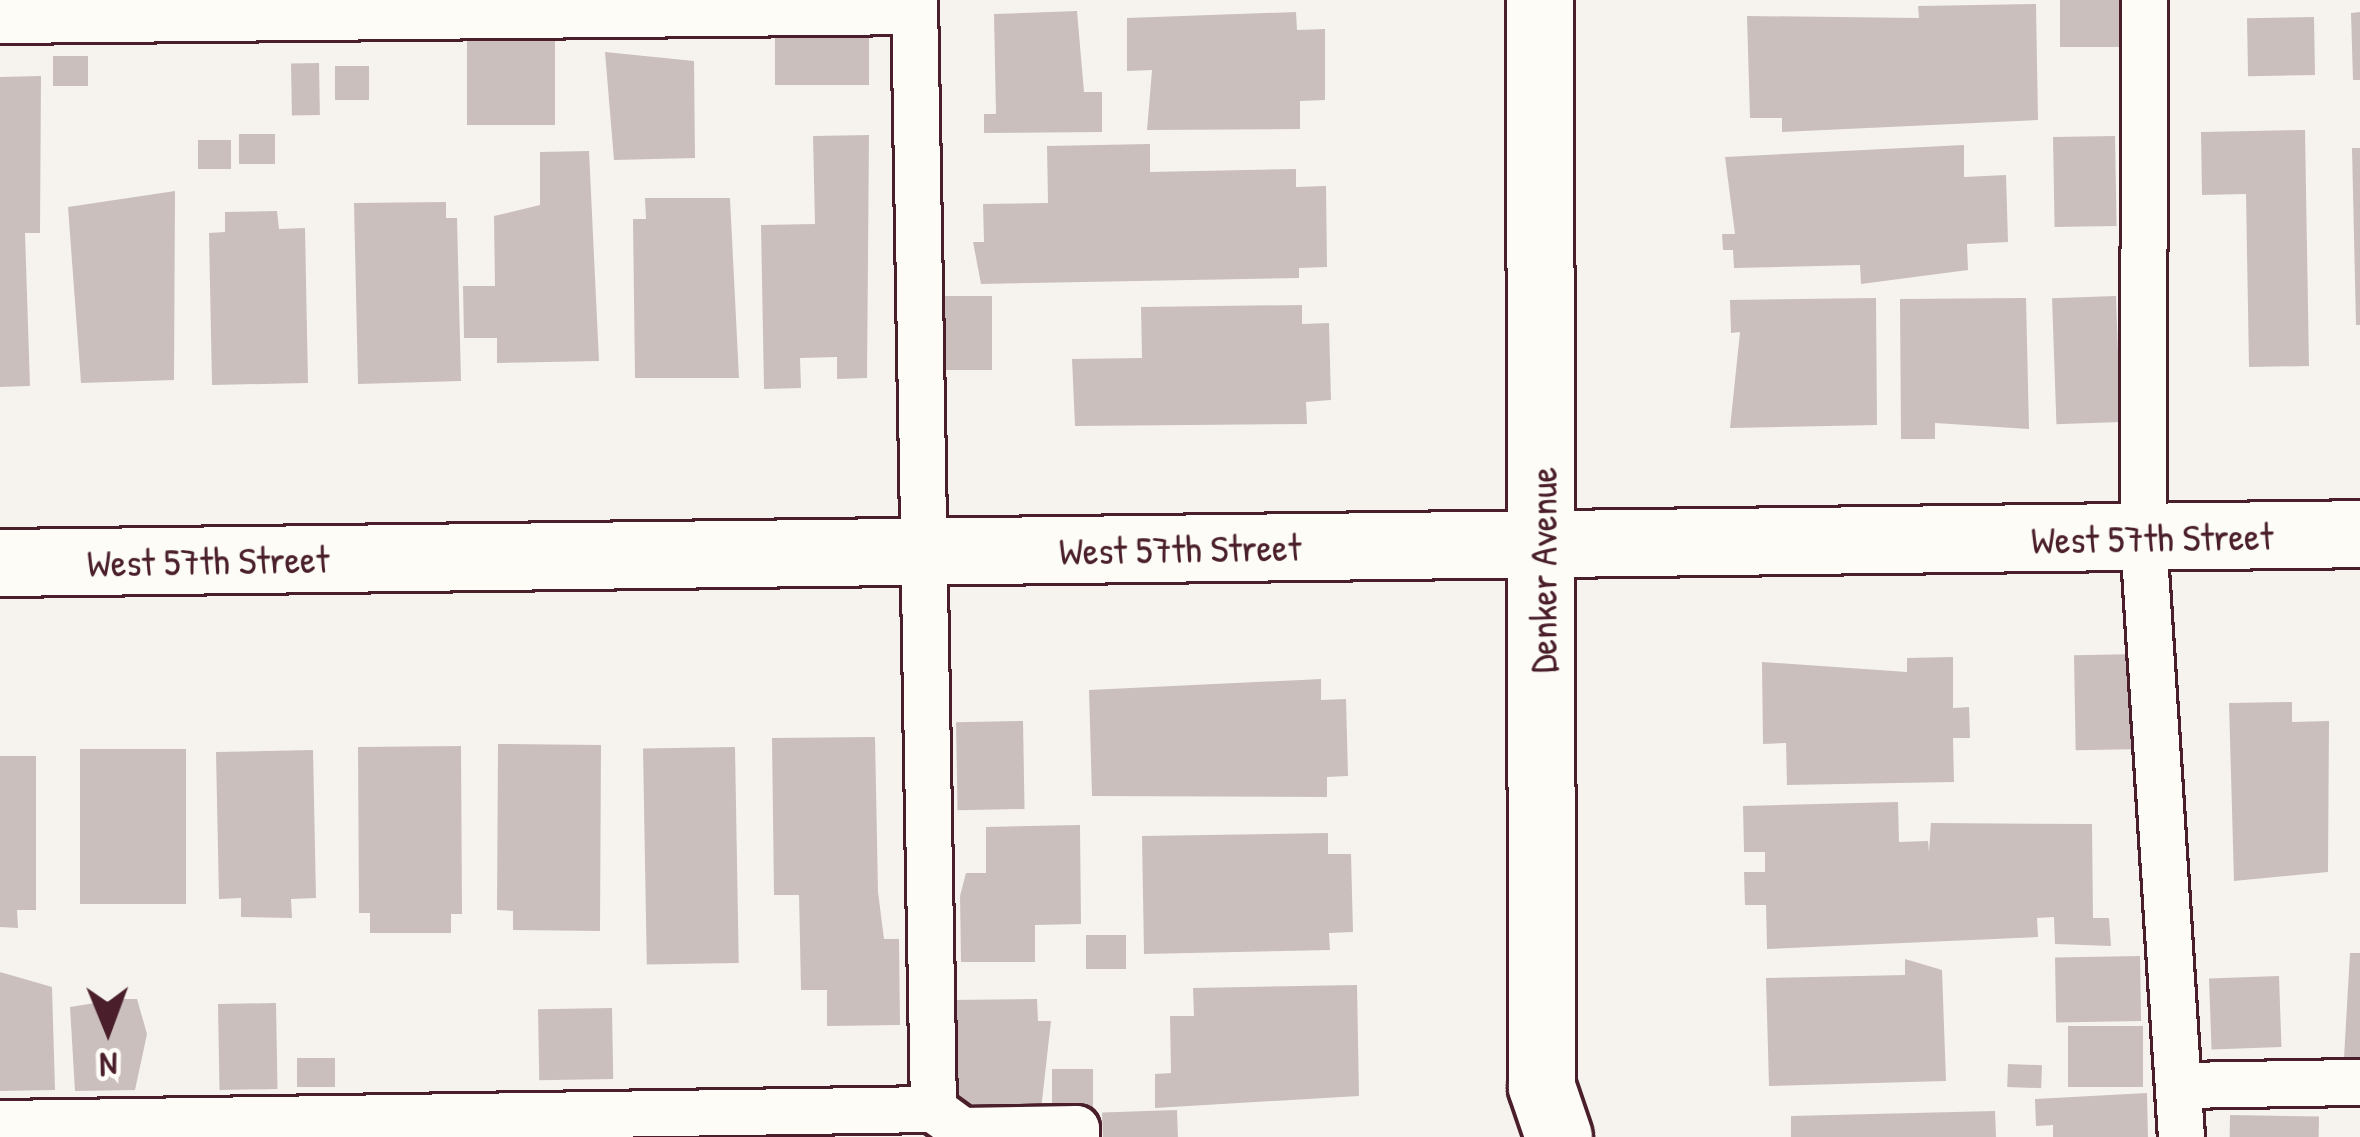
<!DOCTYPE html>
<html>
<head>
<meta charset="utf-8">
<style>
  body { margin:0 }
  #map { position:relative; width:2360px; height:1137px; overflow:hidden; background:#f6f3ef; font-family:"Patrick Hand",sans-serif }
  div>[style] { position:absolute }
  .building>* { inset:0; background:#cbbfbe; transform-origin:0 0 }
  .roads { filter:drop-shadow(3px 0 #4a1f2b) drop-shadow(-3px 0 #4a1f2b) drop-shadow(0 3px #4a1f2b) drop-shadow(0 -3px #4a1f2b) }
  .service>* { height:45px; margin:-22.5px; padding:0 22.5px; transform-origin:22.5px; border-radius:22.5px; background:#fdfcf7 }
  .minor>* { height:66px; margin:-33px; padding:0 33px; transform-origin:33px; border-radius:33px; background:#fdfcf7 }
  .tertiary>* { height:66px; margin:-33px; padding:0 33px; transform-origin:33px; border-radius:33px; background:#fdfcf7 }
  span { translate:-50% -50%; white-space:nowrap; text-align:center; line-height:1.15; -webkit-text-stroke:9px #fdfcf7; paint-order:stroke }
  .street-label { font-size:39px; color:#4a1f2b }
  .north { position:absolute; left:48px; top:969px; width:120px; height:120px; -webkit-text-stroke:9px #fdfcf7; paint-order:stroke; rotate:179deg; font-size:33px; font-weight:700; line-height:48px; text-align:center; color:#4a1f2b }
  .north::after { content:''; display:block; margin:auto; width:42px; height:54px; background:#4a1f2b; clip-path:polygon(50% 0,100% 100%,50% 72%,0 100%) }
</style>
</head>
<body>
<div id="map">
  <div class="building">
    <i style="left:2060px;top:0;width:62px;height:47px"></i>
    <i style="clip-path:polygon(2036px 4px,2038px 120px,1782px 132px,1782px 118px,1750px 118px,1747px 16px,1919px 18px,1918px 6px)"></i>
    <i style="clip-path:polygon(1077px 11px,1084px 92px,1102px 92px,1102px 132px,984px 133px,984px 114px,996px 114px,994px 14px)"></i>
    <i style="clip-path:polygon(1296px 12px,1297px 30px,1325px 29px,1325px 100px,1300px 101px,1300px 129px,1147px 130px,1152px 70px,1127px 71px,1127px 18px)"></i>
    <i style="clip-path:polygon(2360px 12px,2360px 80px,2353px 80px,2351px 13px)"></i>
    <i style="left:2314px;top:17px;width:58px;height:67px;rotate:89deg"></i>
    <i style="left:775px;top:31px;width:94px;height:54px"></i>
    <i style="left:555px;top:38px;width:87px;height:88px;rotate:90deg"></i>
    <i style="clip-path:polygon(605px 52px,694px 61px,695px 158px,614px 160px)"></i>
    <i style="left:88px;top:56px;width:30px;height:35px;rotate:90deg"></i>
    <i style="left:319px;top:63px;width:52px;height:28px;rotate:89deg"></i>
    <i style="left:369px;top:66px;width:34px;height:34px;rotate:90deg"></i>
    <i style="clip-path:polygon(41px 76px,40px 233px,25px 233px,30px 386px,0 387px,0 77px)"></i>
    <i style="clip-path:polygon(2305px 130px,2309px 366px,2249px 367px,2246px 194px,2202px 195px,2201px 132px)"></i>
    <i style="left:275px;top:134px;width:30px;height:36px;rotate:90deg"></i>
    <i style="clip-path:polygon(869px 135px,867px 378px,837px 379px,837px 357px,800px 358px,801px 388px,764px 389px,761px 225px,815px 224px,813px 136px)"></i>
    <i style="left:2115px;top:136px;width:90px;height:62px;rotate:89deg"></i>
    <i style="left:198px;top:140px;width:33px;height:29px"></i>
    <i style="clip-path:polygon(1150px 144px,1150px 172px,1296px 169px,1296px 187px,1326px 186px,1327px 267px,1299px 268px,1299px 278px,981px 284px,973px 242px,984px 242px,983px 204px,1048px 203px,1047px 146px)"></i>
    <i style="clip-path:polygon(1964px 145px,1964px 177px,2006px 175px,2008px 242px,1967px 244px,1968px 270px,1861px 284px,1860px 265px,1734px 268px,1733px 250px,1723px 250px,1722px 234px,1735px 234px,1725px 157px)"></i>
    <i style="clip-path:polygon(2352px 148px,2360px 148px,2360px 325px,2356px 325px)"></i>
    <i style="clip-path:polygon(589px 151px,599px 361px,497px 363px,497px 338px,464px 338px,463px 286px,495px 286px,494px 216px,540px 205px,540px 152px)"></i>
    <i style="clip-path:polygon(175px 191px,174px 380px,81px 383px,68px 207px)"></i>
    <i style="clip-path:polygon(645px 198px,730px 198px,739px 378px,635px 378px,633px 219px,646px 219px)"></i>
    <i style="clip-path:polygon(446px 202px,446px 218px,457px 218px,461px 381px,358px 384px,354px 203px)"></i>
    <i style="clip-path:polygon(277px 211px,279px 229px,305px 228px,308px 383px,212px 385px,209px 233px,225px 232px,225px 212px)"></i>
    <i style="left:992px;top:296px;width:74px;height:52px;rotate:90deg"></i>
    <i style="left:2116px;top:296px;width:126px;height:64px;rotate:88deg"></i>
    <i style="clip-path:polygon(1876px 298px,1877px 425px,1730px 428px,1740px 332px,1731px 333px,1730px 300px)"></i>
    <i style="clip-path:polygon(2026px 298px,2029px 429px,1935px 423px,1935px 439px,1901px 439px,1900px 299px)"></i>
    <i style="clip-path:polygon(1302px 305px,1302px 324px,1329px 323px,1331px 400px,1306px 402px,1307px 424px,1075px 426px,1072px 359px,1142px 358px,1141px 307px)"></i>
    <i style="left:2140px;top:654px;width:95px;height:66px;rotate:89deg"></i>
    <i style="clip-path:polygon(1953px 657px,1953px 708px,1969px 707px,1970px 738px,1953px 738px,1954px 782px,1787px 785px,1786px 743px,1763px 744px,1762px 662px,1907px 672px,1907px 658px)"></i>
    <i style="clip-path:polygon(1321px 679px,1321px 700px,1346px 699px,1348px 776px,1327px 777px,1327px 797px,1092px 796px,1089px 690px)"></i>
    <i style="clip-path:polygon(2292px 702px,2292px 722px,2329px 721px,2328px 872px,2234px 881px,2229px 703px)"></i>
    <i style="left:1023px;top:721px;width:88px;height:67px;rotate:89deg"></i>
    <i style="clip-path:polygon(875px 737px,878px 892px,884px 939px,899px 939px,900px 1025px,827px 1026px,827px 990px,801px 990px,799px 895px,774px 895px,772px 738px)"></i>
    <i style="clip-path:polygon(498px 744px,601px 745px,600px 931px,513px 930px,513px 911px,497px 910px)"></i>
    <i style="clip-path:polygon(461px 746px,462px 914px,451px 914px,451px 933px,370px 933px,370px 913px,359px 913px,358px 747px)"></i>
    <i style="left:735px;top:747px;width:216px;height:92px;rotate:89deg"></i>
    <i style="left:80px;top:749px;width:106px;height:155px"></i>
    <i style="clip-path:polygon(313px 750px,316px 898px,291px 899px,292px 918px,241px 917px,241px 898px,219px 899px,216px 752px)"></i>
    <i style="clip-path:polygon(0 756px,36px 756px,36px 910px,17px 910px,18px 928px,0 927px)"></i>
    <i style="clip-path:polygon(1898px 802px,1899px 842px,1928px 841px,1929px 852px,1931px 823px,2092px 824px,2093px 918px,2109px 918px,2111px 946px,2055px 944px,2054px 917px,2037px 918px,2038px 937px,1767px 949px,1766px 905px,1745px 905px,1744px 872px,1765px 872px,1765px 852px,1744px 852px,1743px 806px)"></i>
    <i style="clip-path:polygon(1080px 825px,1081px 924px,1035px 925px,1035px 962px,961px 962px,960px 896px,966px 873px,986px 873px,986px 827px)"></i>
    <i style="clip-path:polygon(1328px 833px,1328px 854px,1351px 854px,1353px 932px,1329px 933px,1330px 950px,1144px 954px,1142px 836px)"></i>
    <i style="left:1126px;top:935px;width:34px;height:40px;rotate:90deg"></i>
    <i style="clip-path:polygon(2350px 953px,2360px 953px,2360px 1058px,2344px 1058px)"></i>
    <i style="left:2140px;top:956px;width:65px;height:85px;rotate:89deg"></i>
    <i style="clip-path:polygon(1905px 959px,1942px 970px,1946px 1081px,1769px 1086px,1766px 978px,1905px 975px)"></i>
    <i style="clip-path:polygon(0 972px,52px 987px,55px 1090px,0 1091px)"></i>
    <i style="left:2279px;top:976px;width:71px;height:70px;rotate:88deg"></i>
    <i style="clip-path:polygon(1357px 985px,1359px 1096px,1155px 1108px,1155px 1074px,1171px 1073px,1170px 1016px,1194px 1016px,1193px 988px)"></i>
    <i style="clip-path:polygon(120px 999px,137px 999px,147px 1034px,135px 1090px,75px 1091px,70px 1007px)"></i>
    <i style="clip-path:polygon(1037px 999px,1038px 1021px,1051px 1021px,1041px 1110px,949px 1112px,949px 1000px)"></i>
    <i style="left:276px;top:1003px;width:86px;height:58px;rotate:89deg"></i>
    <i style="left:612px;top:1008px;width:71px;height:74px;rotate:89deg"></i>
    <i style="left:2068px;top:1026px;width:75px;height:61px"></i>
    <i style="left:297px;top:1058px;width:38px;height:29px"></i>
    <i style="left:2008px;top:1064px;width:34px;height:23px;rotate:2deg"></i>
    <i style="left:1052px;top:1069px;width:41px;height:41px"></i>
    <i style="clip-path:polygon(2147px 1093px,2148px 1137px,2053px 1137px,2053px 1125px,2036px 1126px,2035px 1099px)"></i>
    <i style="left:1177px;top:1110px;width:27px;height:75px;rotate:88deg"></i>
    <i style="clip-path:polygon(1995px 1111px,1996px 1137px,1791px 1137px,1791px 1116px)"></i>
    <i style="left:2230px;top:1115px;width:89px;height:22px;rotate:1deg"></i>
  </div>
  <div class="roads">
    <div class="service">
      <i style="left:2144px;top:0;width:538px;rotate:90.11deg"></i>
      <i style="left:2143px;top:538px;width:600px;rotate:86.37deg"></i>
      <i style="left:0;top:20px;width:914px;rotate:-0.56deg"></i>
      <i style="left:2181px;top:1085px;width:179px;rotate:-1deg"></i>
      <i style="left:933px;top:1109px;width:36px;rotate:36deg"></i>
      <i style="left:962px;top:1130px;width:114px;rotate:-1deg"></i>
      <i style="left:1076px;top:1128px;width:9px;rotate:90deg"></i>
      <i style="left:0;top:1123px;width:933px;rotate:-0.86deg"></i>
      <i style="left:933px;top:1109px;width:1109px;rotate:-90.98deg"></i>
    </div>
    <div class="minor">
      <i style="left:0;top:563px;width:2360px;rotate:-0.7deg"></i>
    </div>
    <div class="tertiary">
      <i style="left:1540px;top:0;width:1087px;rotate:89.89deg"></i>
      <i style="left:1542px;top:1087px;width:53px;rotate:71.2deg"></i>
    </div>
  </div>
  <div class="street-label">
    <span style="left:2152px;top:538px;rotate:-1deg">West 57th Street</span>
    <span style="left:1180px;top:549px;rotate:-1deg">West 57th Street</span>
    <span style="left:208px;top:561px;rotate:-1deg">West 57th Street</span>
    <span style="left:1543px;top:570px;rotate:-90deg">Denker Avenue</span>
  </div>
  <div class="north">N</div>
</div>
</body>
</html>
